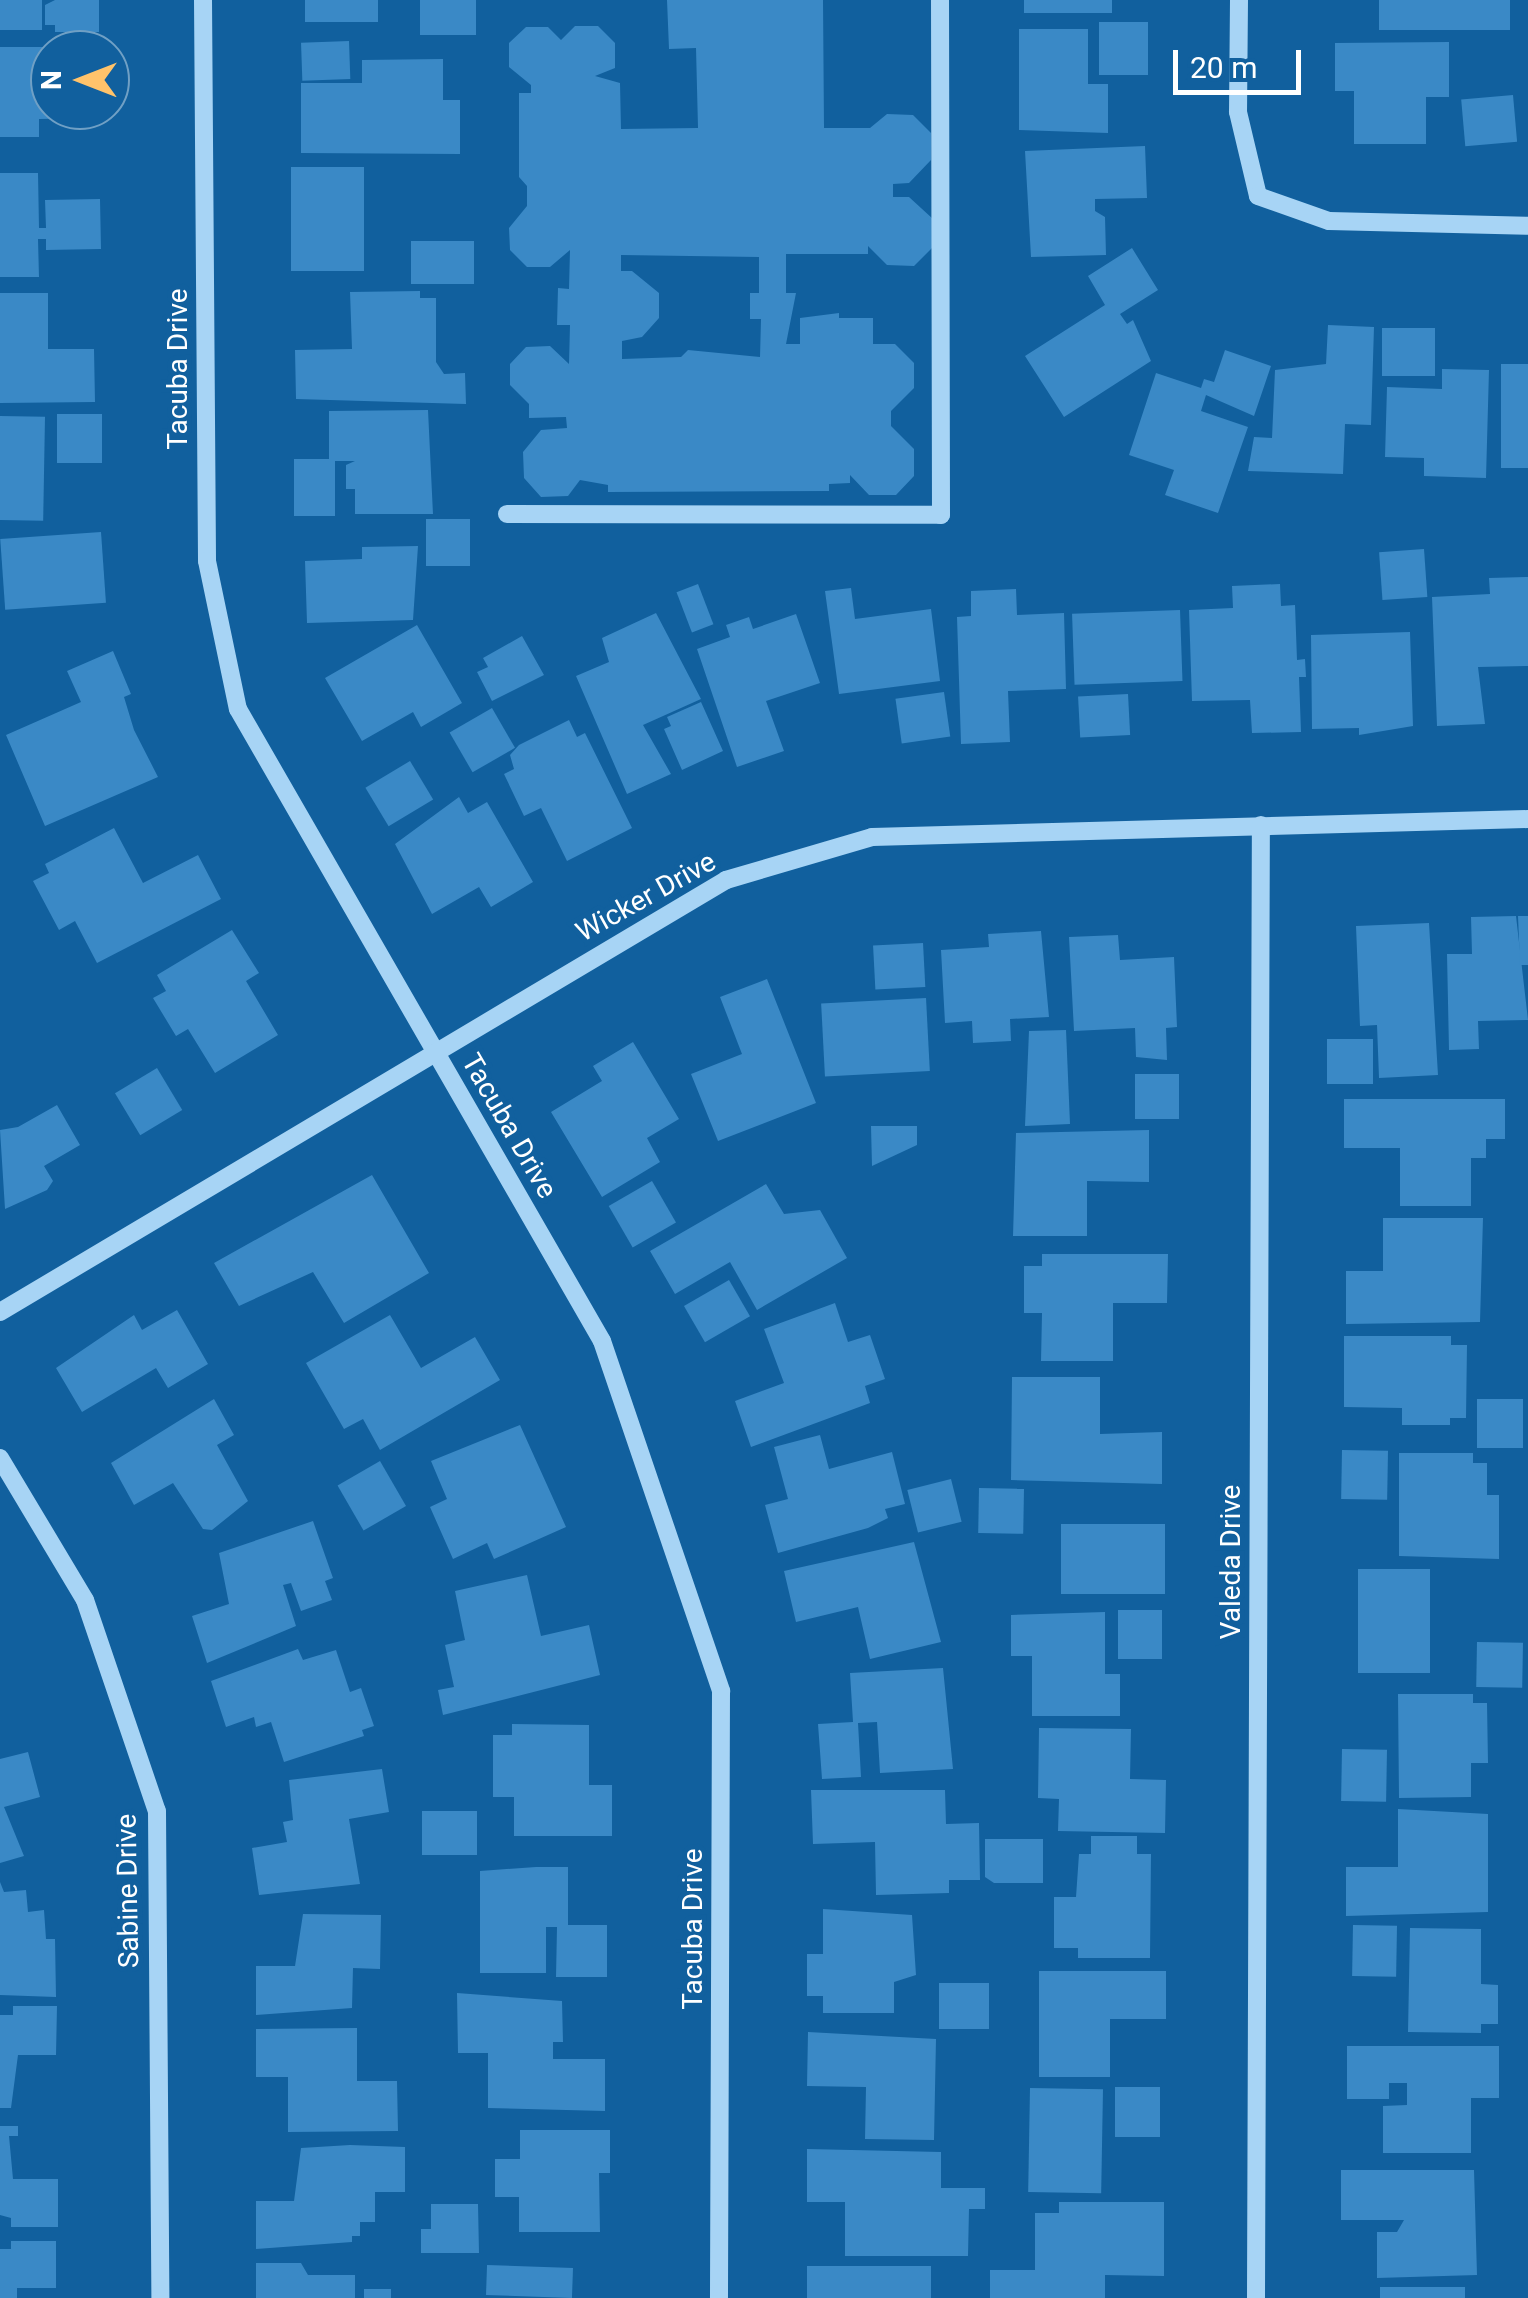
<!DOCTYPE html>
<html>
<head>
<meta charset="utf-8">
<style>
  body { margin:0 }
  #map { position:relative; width:1528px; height:2298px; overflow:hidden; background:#11609e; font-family:Roboto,sans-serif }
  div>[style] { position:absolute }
  .building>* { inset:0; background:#3a89c6; transform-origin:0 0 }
  .minor>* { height:18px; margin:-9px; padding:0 9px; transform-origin:9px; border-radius:9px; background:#a7d4f5 }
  span { translate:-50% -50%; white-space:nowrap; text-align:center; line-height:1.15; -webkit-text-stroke:10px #11609e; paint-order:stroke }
  .street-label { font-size:28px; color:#fff }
  .north { position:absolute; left:30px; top:30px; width:100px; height:100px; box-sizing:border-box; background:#11609e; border:2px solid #70a0c5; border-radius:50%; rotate:270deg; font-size:28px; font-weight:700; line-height:40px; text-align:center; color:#fff }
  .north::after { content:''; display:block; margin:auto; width:35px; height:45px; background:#ffc36b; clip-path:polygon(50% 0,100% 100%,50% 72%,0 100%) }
  .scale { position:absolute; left:1173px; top:50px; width:128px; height:45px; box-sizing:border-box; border:5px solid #fff; border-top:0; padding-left:12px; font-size:30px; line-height:35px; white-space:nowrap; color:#fff; -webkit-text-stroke:8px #11609e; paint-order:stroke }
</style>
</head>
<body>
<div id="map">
  <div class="building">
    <i style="left:0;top:0;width:42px;height:30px"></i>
    <i style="clip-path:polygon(55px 0,99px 0,99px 32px,55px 32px,55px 25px,45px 25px,45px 5px)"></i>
    <i style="left:305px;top:0;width:73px;height:22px"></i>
    <i style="left:420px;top:0;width:56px;height:35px"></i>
    <i style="clip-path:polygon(evenodd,667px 0,823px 0,824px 128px,870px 128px,887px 114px,913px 115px,931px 133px,931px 160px,909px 183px,893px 184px,893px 197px,909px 197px,933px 219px,933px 247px,914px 266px,887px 265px,868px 246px,868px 254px,786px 254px,786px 293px,796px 293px,786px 344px,800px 344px,800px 318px,839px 313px,839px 318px,873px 318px,873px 344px,895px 344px,914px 363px,914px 388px,891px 411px,891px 426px,914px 449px,914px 476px,896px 495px,869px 495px,850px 475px,850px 483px,829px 484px,829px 491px,608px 492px,608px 485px,580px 480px,568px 496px,541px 497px,524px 478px,523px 452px,541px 430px,567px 428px,566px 417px,529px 418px,529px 404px,510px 385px,510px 364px,526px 347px,550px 346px,569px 364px,570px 325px,557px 325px,558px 288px,569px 289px,570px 250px,550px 267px,527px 267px,510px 250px,509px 228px,527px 206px,527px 186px,519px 177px,519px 93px,531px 93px,531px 85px,509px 67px,509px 43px,526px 27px,548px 27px,561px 40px,575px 26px,598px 26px,615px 43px,615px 68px,595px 76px,620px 83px,621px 129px,698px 128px,696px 48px,669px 49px,667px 0,621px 255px,759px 257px,759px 293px,750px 293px,750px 319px,761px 319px,760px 357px,688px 350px,681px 357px,622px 359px,622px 341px,642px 337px,659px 318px,659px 293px,632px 271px,621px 271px,621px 255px)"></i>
    <i style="left:1024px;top:0;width:88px;height:13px"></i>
    <i style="left:1379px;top:0;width:131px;height:30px"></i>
    <i style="left:1099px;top:22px;width:49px;height:53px"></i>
    <i style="clip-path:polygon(1019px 29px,1088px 29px,1088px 84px,1108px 84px,1108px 133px,1019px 130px)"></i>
    <i style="left:349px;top:41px;width:38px;height:48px;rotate:88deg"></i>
    <i style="clip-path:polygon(1449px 42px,1449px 97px,1426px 97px,1426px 144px,1354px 144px,1354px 91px,1335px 91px,1335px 43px)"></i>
    <i style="clip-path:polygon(0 47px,50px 47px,50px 110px,99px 110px,99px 118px,39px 119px,39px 137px,0 137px)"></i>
    <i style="clip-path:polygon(443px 59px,443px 100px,460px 100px,460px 154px,301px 153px,301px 83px,362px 83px,362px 60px)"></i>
    <i style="left:1513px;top:95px;width:47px;height:52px;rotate:85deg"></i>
    <i style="clip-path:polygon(1145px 146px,1147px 198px,1095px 199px,1095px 211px,1105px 217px,1106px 255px,1031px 257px,1025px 151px)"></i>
    <i style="left:291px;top:167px;width:73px;height:104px"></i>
    <i style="clip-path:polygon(0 173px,38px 173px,39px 228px,46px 228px,45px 200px,100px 199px,101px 249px,46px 250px,46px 239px,38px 239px,39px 277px,0 277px)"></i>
    <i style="left:411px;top:241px;width:63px;height:43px"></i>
    <i style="clip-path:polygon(1132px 248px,1158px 290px,1120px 314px,1127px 324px,1133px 320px,1151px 361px,1064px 417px,1025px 356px,1105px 305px,1088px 276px)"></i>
    <i style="clip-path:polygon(420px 291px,420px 298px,436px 298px,436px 362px,444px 374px,465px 373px,466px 404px,296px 399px,295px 350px,352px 349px,350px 292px)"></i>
    <i style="clip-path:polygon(0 293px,48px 293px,48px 349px,94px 349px,95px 402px,0 403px)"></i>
    <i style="clip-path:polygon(1328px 325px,1374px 327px,1371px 425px,1345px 424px,1343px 474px,1248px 471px,1254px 437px,1272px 438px,1275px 370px,1326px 364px)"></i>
    <i style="left:1382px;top:328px;width:53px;height:48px"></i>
    <i style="clip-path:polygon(1225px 350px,1271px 366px,1254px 416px,1206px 395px,1201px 411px,1248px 427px,1218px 513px,1165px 495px,1174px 470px,1129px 455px,1156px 373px,1201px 388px,1204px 379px,1214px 382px)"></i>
    <i style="left:1501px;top:364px;width:27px;height:104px"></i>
    <i style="clip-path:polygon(1442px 369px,1489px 370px,1486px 478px,1424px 476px,1424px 458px,1385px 457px,1387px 387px,1442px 389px)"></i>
    <i style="clip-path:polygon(428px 410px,433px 514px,355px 514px,355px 489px,346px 489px,346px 465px,355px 461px,335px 461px,335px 516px,294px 516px,294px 459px,329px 459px,329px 411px)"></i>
    <i style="left:102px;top:414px;width:49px;height:45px;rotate:90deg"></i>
    <i style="left:0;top:416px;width:45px;height:104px;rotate:1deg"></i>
    <i style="left:470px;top:519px;width:47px;height:44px;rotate:90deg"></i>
    <i style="left:101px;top:532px;width:71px;height:101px;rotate:86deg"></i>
    <i style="clip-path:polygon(418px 546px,413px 620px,307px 623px,305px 561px,362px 559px,362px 547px)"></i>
    <i style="left:1424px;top:549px;width:48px;height:45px;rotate:86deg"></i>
    <i style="clip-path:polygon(1528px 577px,1528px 666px,1478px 667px,1485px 724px,1437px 726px,1432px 597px,1490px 594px,1489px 578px)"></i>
    <i style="left:698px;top:584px;width:43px;height:23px;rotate:69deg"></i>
    <i style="clip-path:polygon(1280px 584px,1281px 606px,1295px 605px,1297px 660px,1305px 659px,1306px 677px,1299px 677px,1301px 732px,1252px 733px,1250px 700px,1192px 701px,1189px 610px,1233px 608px,1232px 586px)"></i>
    <i style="clip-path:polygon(851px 588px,855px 619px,931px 609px,940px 681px,839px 694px,825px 591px)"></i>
    <i style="clip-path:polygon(1016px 589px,1017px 615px,1064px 613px,1066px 689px,1008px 691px,1010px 742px,961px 744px,957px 617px,971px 616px,971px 591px)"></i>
    <i style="left:1180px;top:610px;width:71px;height:108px;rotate:88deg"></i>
    <i style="clip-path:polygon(656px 613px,701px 699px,643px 725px,671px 774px,627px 794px,576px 676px,609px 662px,602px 638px)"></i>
    <i style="clip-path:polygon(796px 614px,820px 683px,766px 701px,784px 751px,737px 767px,697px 649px,730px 637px,726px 625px,749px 617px,753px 629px)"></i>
    <i style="clip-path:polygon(417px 625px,462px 703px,421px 727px,413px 712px,362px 741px,325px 678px)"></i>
    <i style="clip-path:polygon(1410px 632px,1413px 726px,1359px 735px,1359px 728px,1312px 729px,1311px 635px)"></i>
    <i style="clip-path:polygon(522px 636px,544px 675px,492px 701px,477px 672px,488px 667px,483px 658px)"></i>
    <i style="clip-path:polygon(113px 651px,131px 694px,124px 697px,134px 730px,158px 777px,45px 826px,6px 735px,81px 702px,67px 671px)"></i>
    <i style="left:944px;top:692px;width:45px;height:49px;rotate:82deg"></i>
    <i style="left:1128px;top:694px;width:41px;height:50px;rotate:87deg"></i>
    <i style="clip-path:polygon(701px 702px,723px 751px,682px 770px,664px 729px,671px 726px,667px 717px)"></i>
    <i style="left:492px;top:708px;width:46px;height:49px;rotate:60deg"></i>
    <i style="clip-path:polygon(569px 720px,577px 737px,585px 733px,632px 828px,567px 861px,541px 808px,524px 816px,504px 774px,514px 769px,510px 755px,519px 745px)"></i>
    <i style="left:410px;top:761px;width:45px;height:52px;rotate:59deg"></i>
    <i style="clip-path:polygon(459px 797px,468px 813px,487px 802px,533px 882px,491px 907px,479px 887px,432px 914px,395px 844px)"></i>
    <i style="clip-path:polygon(114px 828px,143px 883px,198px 855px,221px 899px,97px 963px,75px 921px,59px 930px,33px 881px,49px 873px,45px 864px)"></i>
    <i style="clip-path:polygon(1516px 916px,1528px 1020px,1478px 1021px,1479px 1049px,1449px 1050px,1447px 954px,1472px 954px,1471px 917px)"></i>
    <i style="clip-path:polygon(1518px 916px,1528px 916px,1528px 965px,1520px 965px)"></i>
    <i style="clip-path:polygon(1429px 923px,1438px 1075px,1379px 1078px,1377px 1025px,1360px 1026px,1356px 926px)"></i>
    <i style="clip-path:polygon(232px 930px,259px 973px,246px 981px,278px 1035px,215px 1073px,188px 1029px,176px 1036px,153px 998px,166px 991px,157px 975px)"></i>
    <i style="clip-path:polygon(1041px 931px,1049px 1017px,1010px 1019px,1011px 1041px,973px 1043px,972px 1021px,945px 1023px,941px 950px,989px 947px,988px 934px)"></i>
    <i style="clip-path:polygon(1118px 935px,1120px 960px,1174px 957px,1177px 1027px,1166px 1028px,1167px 1060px,1136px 1057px,1135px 1028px,1074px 1031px,1069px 937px)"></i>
    <i style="left:923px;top:943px;width:44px;height:50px;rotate:87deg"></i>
    <i style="clip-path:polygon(767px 979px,816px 1103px,718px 1141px,691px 1074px,742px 1054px,720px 997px)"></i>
    <i style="left:926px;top:998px;width:73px;height:105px;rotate:87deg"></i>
    <i style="clip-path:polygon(1066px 1030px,1070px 1124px,1025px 1126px,1029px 1031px)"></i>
    <i style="left:1327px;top:1039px;width:46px;height:45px"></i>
    <i style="clip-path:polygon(633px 1042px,679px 1119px,647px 1138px,660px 1162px,602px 1197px,551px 1112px,602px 1081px,593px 1066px)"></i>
    <i style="left:157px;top:1068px;width:49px;height:49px;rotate:59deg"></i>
    <i style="left:1135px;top:1074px;width:44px;height:45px"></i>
    <i style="clip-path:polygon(1344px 1099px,1505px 1099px,1505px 1139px,1486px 1139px,1486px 1158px,1471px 1158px,1471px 1206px,1400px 1206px,1400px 1148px,1344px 1148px)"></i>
    <i style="clip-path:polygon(57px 1105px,80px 1145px,44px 1166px,53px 1181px,47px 1190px,5px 1209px,0 1130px,18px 1127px)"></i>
    <i style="clip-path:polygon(871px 1126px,917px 1126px,917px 1145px,872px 1166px)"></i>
    <i style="clip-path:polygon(1149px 1130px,1149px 1182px,1087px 1181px,1087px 1236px,1013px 1236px,1016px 1133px)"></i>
    <i style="clip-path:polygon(372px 1175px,429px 1273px,344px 1323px,313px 1272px,239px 1306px,214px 1263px)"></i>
    <i style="left:652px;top:1181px;width:48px;height:50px;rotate:60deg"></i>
    <i style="clip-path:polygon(766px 1184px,784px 1214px,820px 1210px,847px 1258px,757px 1310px,730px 1262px,675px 1294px,650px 1251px)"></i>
    <i style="clip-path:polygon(1383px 1218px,1483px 1218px,1480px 1322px,1346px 1324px,1346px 1271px,1383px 1271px)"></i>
    <i style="clip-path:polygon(1042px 1254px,1168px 1254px,1167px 1303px,1113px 1303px,1113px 1361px,1041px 1361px,1042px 1313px,1024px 1313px,1024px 1266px,1042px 1266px)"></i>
    <i style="left:729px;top:1280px;width:42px;height:52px;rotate:60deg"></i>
    <i style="clip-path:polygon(835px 1303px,848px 1342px,870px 1335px,885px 1379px,865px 1386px,870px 1403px,751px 1447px,735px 1401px,784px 1383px,764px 1329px)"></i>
    <i style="clip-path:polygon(177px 1310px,208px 1364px,168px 1388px,156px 1368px,82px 1412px,56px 1368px,134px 1315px,142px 1330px)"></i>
    <i style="clip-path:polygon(390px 1315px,421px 1368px,475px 1337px,500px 1380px,380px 1450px,363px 1419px,344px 1429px,306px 1363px)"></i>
    <i style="clip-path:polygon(1344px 1336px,1451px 1336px,1451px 1345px,1467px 1345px,1466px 1418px,1450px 1418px,1450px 1425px,1402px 1425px,1402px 1408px,1344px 1407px)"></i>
    <i style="clip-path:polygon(1012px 1377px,1100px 1377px,1100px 1434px,1162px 1432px,1162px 1484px,1011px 1480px)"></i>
    <i style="clip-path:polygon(214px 1399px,234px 1435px,217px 1445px,248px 1501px,212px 1530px,203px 1529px,173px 1483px,134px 1505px,111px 1463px)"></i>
    <i style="left:1477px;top:1399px;width:46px;height:49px"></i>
    <i style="clip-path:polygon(520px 1425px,566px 1527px,494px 1559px,487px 1543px,453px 1559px,430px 1507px,447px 1499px,431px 1461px)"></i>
    <i style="clip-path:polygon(820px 1435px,829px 1469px,892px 1452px,905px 1504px,885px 1509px,888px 1518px,868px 1528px,778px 1553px,765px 1505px,788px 1499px,774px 1447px)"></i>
    <i style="left:1342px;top:1450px;width:46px;height:49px;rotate:1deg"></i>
    <i style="clip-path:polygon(1399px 1453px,1473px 1453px,1473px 1463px,1487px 1463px,1487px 1495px,1499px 1495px,1499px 1559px,1399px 1556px)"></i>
    <i style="left:380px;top:1461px;width:52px;height:49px;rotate:60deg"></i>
    <i style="left:951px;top:1479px;width:44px;height:45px;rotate:76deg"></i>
    <i style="left:979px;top:1488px;width:45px;height:45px;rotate:1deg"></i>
    <i style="clip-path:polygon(313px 1521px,333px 1578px,325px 1581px,332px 1600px,301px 1611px,291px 1583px,283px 1585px,296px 1626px,207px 1663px,192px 1616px,229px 1604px,219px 1553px)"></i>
    <i style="left:1061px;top:1524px;width:104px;height:70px"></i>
    <i style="clip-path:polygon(914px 1542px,941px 1642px,870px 1659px,858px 1607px,796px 1622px,784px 1571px)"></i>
    <i style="left:1358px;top:1569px;width:72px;height:104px"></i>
    <i style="clip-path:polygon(527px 1575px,541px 1636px,589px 1625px,600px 1675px,443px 1715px,438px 1690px,454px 1687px,445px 1645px,465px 1640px,455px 1591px)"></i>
    <i style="left:1118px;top:1610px;width:44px;height:49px"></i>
    <i style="clip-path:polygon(1105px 1612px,1105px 1674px,1120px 1674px,1120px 1716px,1032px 1716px,1032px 1656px,1011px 1656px,1011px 1615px)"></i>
    <i style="left:1477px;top:1642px;width:46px;height:45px;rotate:1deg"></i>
    <i style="clip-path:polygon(298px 1649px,303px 1660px,336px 1650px,350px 1692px,361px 1688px,374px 1726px,362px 1730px,364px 1736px,284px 1762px,271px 1722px,256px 1727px,254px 1717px,226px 1727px,211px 1681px)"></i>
    <i style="clip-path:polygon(943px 1668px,953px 1769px,880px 1773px,877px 1722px,858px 1723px,861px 1777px,822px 1779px,818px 1724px,853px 1722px,850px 1673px)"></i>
    <i style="clip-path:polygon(1398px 1694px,1473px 1694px,1473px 1703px,1487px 1703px,1488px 1763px,1471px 1763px,1471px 1797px,1399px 1798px)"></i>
    <i style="clip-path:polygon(512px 1724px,589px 1725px,589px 1785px,612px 1785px,612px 1836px,514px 1836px,514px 1797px,493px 1797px,493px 1735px,512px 1735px)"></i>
    <i style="clip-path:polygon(1039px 1728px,1131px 1729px,1130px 1779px,1166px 1780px,1165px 1833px,1058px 1831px,1059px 1799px,1038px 1798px)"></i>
    <i style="left:1342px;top:1749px;width:45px;height:52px;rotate:1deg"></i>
    <i style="clip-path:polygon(28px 1752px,40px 1797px,4px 1807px,24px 1856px,0 1863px,0 1759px)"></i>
    <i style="clip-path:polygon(382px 1769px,389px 1812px,349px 1819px,360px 1884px,259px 1895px,252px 1848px,287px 1842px,283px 1822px,293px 1820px,289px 1780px)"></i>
    <i style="clip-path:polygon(811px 1790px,945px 1790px,946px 1824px,979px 1823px,980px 1880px,949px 1880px,949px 1893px,876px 1895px,875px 1842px,813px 1844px)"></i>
    <i style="clip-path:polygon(1398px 1809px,1488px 1814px,1488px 1912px,1346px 1916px,1346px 1867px,1398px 1867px)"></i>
    <i style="left:422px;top:1811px;width:55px;height:44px"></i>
    <i style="clip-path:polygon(1091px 1836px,1137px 1836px,1137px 1854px,1151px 1854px,1150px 1958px,1078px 1958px,1078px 1948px,1054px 1948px,1054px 1897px,1076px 1897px,1079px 1854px,1091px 1854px)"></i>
    <i style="clip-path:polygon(985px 1839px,1043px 1839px,1043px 1883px,994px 1883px,985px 1877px)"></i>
    <i style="clip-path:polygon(536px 1867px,568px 1867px,568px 1925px,607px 1925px,607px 1977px,556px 1977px,557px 1927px,546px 1927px,546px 1973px,480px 1973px,480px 1871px)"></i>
    <i style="clip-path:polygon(0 1882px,4px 1892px,26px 1890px,28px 1912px,44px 1910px,46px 1939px,55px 1939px,56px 1997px,0 1995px)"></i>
    <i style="clip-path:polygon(823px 1909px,912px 1915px,916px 1975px,894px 1982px,894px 2013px,823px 2013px,823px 1996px,807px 1996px,807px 1954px,823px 1954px)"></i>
    <i style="clip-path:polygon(303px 1914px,381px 1915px,380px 1969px,353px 1968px,352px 2008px,256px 2015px,256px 1966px,295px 1966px)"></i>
    <i style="left:1353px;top:1925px;width:44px;height:51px;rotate:1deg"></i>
    <i style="clip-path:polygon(1410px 1928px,1481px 1929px,1481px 1984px,1498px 1985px,1498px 2024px,1481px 2024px,1481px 2033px,1408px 2032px)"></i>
    <i style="clip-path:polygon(1039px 1971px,1166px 1971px,1166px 2019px,1110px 2019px,1110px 2077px,1039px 2077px)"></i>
    <i style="left:939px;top:1983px;width:50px;height:46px"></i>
    <i style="clip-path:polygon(457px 1993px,562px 2001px,563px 2042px,553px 2042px,553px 2059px,605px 2059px,605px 2111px,488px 2108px,488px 2053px,458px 2053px)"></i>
    <i style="clip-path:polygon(13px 2006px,57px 2006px,56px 2055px,18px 2055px,11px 2108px,0 2108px,0 2015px,13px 2015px)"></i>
    <i style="clip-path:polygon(357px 2028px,357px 2081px,397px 2081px,398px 2131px,288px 2132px,288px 2077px,256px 2077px,256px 2029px)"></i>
    <i style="clip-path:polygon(808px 2032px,936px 2039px,934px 2140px,865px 2139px,866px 2087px,807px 2086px)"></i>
    <i style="clip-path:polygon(1347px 2046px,1499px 2046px,1499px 2098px,1471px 2098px,1471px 2153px,1383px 2153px,1383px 2106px,1407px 2105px,1407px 2083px,1389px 2083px,1389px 2099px,1347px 2099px)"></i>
    <i style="left:1160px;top:2087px;width:50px;height:45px;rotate:90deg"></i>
    <i style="left:1030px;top:2088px;width:73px;height:104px;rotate:1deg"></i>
    <i style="clip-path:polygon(0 2126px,18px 2126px,18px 2136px,9px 2136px,13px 2179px,58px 2179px,58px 2227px,11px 2227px,11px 2218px,0 2215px)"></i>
    <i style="clip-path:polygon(520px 2130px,610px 2130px,610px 2173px,599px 2173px,600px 2232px,519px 2232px,519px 2197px,495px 2197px,495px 2159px,520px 2159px)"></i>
    <i style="clip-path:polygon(350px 2145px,405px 2147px,405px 2192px,375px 2192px,375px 2222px,360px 2222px,360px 2236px,352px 2236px,352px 2242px,256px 2249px,256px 2201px,294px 2201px,301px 2148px)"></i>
    <i style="clip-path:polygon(807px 2149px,941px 2152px,941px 2188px,985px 2188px,985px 2209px,969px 2209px,968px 2256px,845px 2256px,845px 2202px,807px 2202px)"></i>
    <i style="clip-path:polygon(1341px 2170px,1474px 2170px,1477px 2275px,1377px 2278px,1377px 2232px,1397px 2232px,1404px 2220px,1341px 2220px)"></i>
    <i style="clip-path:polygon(1059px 2202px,1164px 2202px,1164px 2276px,1105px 2275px,1105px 2298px,990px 2298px,990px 2270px,1035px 2270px,1035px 2213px,1059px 2213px)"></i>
    <i style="clip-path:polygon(431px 2204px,478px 2204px,479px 2253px,421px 2253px,421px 2229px,431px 2229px)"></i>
    <i style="clip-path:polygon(11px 2241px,56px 2241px,56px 2288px,17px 2288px,17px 2298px,0 2298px,0 2249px,11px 2249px)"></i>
    <i style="clip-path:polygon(256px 2263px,301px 2263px,308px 2275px,355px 2275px,355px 2298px,256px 2298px)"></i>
    <i style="left:807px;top:2266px;width:124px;height:32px"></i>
    <i style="left:573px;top:2268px;width:30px;height:86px;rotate:92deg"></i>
    <i style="left:1465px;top:2287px;width:11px;height:85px;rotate:90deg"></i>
    <i style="left:364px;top:2289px;width:27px;height:9px"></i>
  </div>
  <div class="minor">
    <i style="left:203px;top:0;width:561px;rotate:89.59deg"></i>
    <i style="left:207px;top:561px;width:151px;rotate:78.2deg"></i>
    <i style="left:238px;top:709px;width:729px;rotate:60.06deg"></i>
    <i style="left:602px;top:1341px;width:370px;rotate:71.2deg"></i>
    <i style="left:721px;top:1691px;width:607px;rotate:90.19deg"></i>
    <i style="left:1239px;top:0;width:112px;rotate:90.5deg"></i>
    <i style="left:1238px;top:112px;width:86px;rotate:76.6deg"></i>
    <i style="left:1258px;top:196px;width:75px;rotate:19.4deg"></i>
    <i style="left:1329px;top:221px;width:199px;rotate:1.4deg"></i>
    <i style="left:507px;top:514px;width:434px;rotate:0.1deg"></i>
    <i style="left:941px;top:515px;width:515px;rotate:-90.11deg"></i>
    <i style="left:0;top:1312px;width:845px;rotate:-30.75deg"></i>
    <i style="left:726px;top:880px;width:152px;rotate:-16.4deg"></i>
    <i style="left:872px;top:837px;width:656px;rotate:-1.57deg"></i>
    <i style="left:0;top:1458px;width:165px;rotate:59.1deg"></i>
    <i style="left:85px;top:1600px;width:223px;rotate:71.2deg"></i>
    <i style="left:157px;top:1811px;width:487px;rotate:89.6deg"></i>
    <i style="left:1256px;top:2298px;width:1473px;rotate:-89.81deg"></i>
  </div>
  <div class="street-label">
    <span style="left:178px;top:369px;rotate:-90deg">Tacuba Drive</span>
    <span style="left:646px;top:897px;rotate:-29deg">Wicker Drive</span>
    <span style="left:509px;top:1126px;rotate:60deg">Tacuba Drive</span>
    <span style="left:1231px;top:1562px;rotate:-90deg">Valeda Drive</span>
    <span style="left:128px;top:1891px;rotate:-91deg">Sabine Drive</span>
    <span style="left:693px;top:1929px;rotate:-90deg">Tacuba Drive</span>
  </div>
  <div class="north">N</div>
  <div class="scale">20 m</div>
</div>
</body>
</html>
